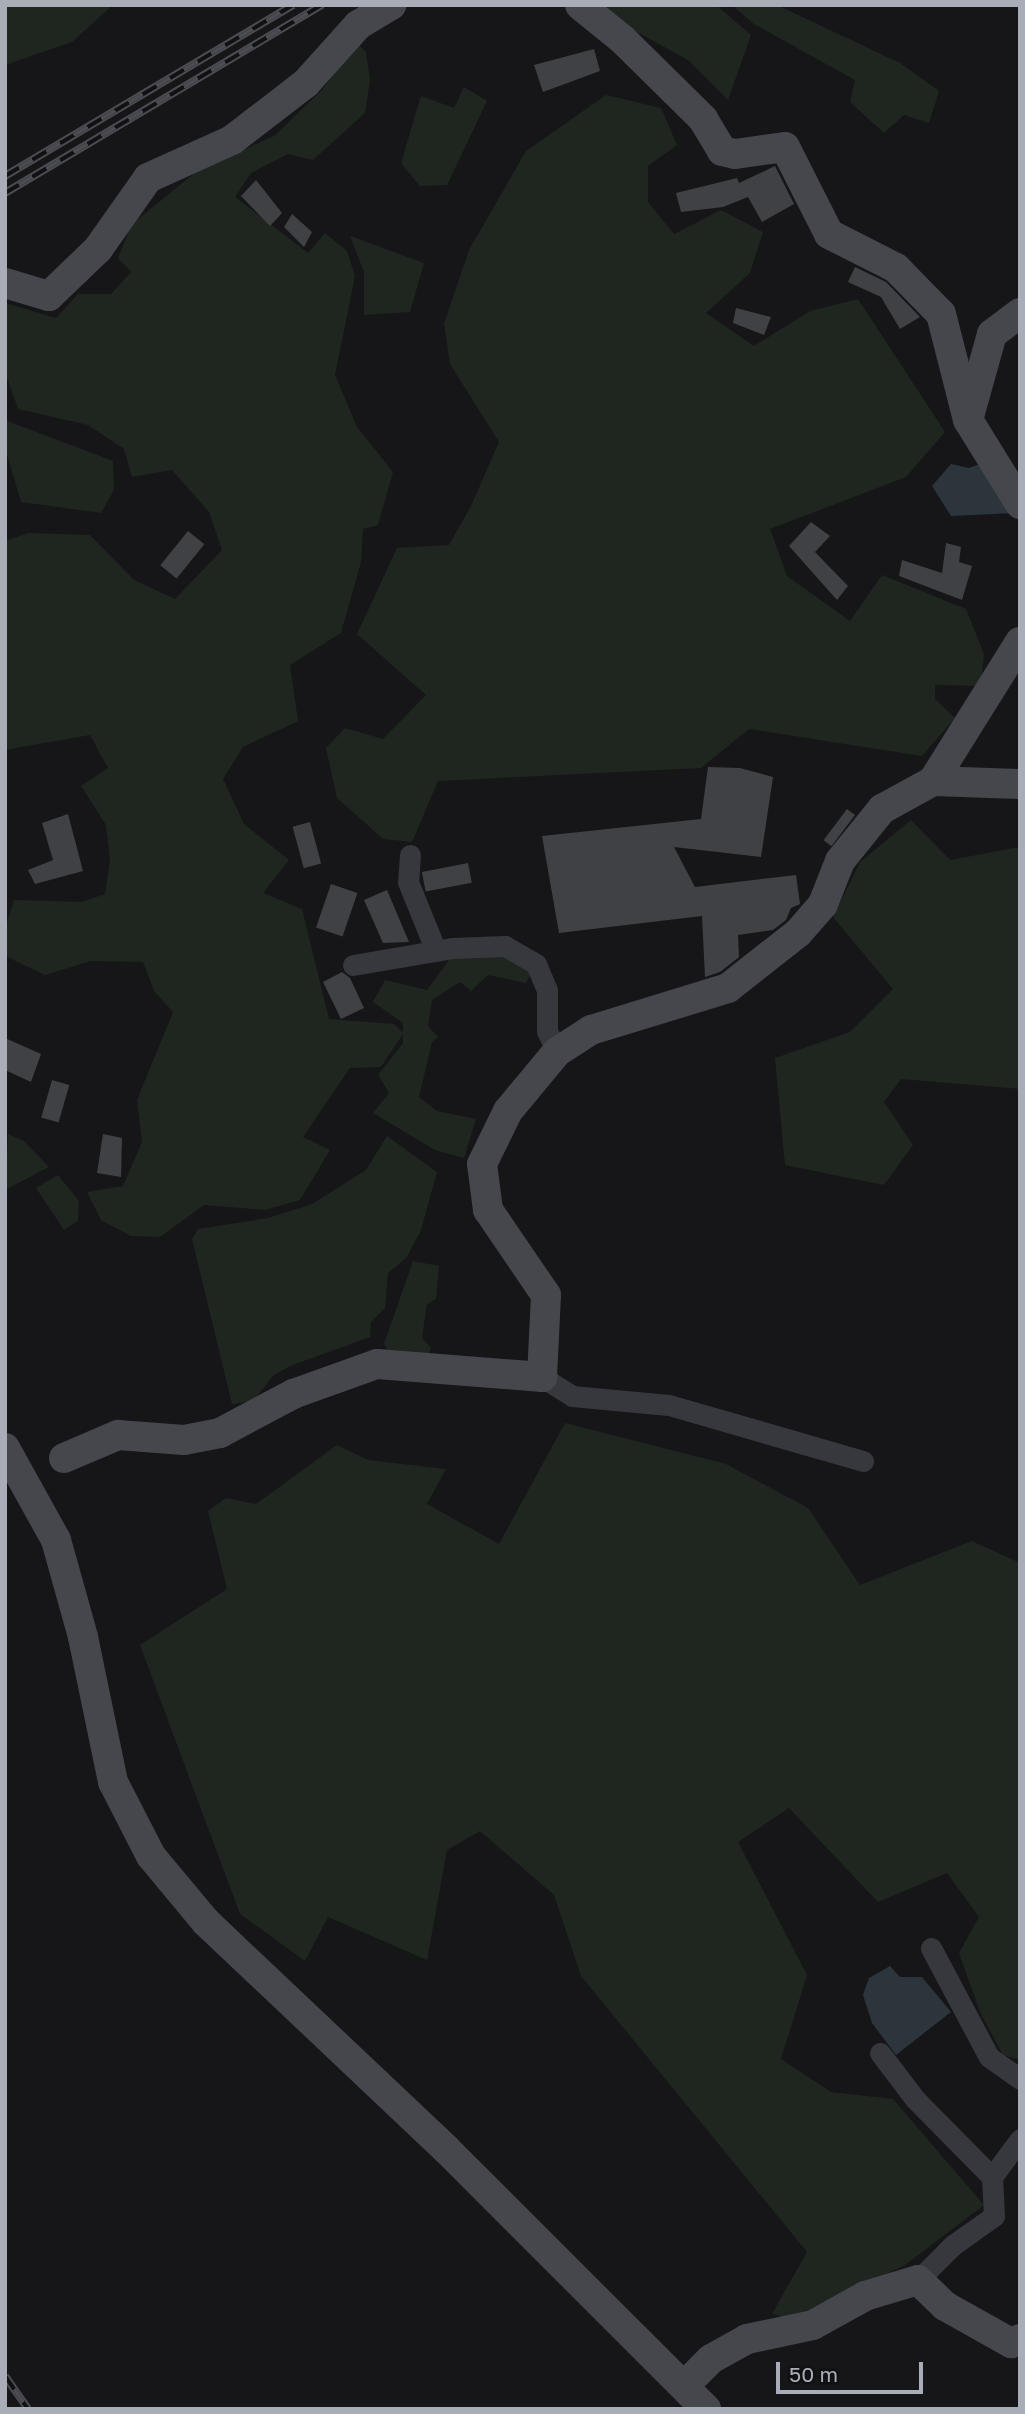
<!DOCTYPE html>
<html>
<head>
<meta charset="utf-8">
<style>
  body { margin:0 }
  #map { position:relative; width:1025px; height:2414px; overflow:hidden; background:#161618; font-family:"Golos Text",sans-serif }
  div>[style] { position:absolute }
  .green>* { inset:0; background:#1e261f }
  .water>* { inset:0; background:#2c353c }
  .building>* { inset:0; background:#404145; transform-origin:0 0 }
  .street>* { height:21px; margin:-10.5px; padding:0 10.5px; transform-origin:10.5px; border-radius:10.5px; background:#37383d }
  .secondary>* { height:30px; margin:-15px; padding:0 15px; transform-origin:15px; border-radius:15px; background:#45474d }
  .rail>* { height:8px; margin-top:-4px; transform-origin:0; background:repeating-linear-gradient(90deg,#111113 0 16px,#4a4c52 0 32px); box-sizing:border-box; border-block:2px solid #4a4c52 }
  span { translate:-50% -50%; white-space:nowrap; text-align:center; line-height:1.15; -webkit-text-stroke:5px #111113; paint-order:stroke }
  .frame { position:absolute; inset:0; border:7px solid #a8adb8; pointer-events:none }
  .scale { position:absolute; left:776px; top:2362px; width:147px; height:32px; box-sizing:border-box; border:4px solid #a8adb8; border-top:0; padding-left:9px; font-size:21px; line-height:24px; white-space:nowrap; color:#a8adb8; -webkit-text-stroke:5px #111113; paint-order:stroke }
</style>
</head>
<body>
<div id="map">
  <div class="green">
    <i style="clip-path:polygon(5px 5px,113px 5px,72px 42px,5px 65px)"></i>
    <i style="clip-path:polygon(601px 5px,716px 5px,751px 35px,728px 100px,688px 60px,630px 28px)"></i>
    <i style="clip-path:polygon(732px 5px,777px 5px,900px 63px,939px 91px,929px 123px,904px 115px,884px 133px,850px 102px,855px 80px,754px 24px)"></i>
    <i style="clip-path:polygon(356px 42px,366px 52px,370px 80px,365px 113px,313px 160px,288px 154px,251px 173px,235px 197px,308px 253px,325px 233px,347px 251px,355px 276px,335px 375px,357px 427px,393px 472px,378px 525px,363px 529px,361px 562px,341px 633px,290px 665px,298px 721px,243px 747px,223px 779px,244px 824px,289px 860px,263px 893px,302px 909px,329px 1019px,394px 1024px,403px 1033px,403px 1023px,373px 1002px,385px 980px,427px 990px,452px 956px,505px 946px,536px 964px,526px 983px,488px 975px,471px 991px,460px 982px,432px 1000px,428px 1026px,438px 1037px,432px 1042px,419px 1097px,437px 1111px,476px 1119px,464px 1158px,435px 1150px,373px 1113px,389px 1093px,378px 1075px,403px 1043px,403px 1034px,381px 1067px,350px 1068px,303px 1137px,330px 1150px,300px 1200px,265px 1210px,204px 1205px,160px 1237px,131px 1236px,101px 1220px,87px 1192px,123px 1186px,142px 1142px,137px 1100px,173px 1012px,154px 991px,143px 962px,91px 961px,45px 975px,5px 956px,5px 929px,14px 900px,81px 902px,105px 894px,110px 860px,106px 825px,81px 786px,108px 768px,90px 735px,5px 750px,5px 541px,28px 533px,90px 535px,134px 580px,175px 599px,222px 550px,209px 512px,172px 470px,132px 477px,124px 449px,88px 425px,18px 409px,5px 372px,5px 303px,56px 318px,78px 294px,111px 294px,131px 272px,118px 258px,132px 224px,197px 171px,274px 136px,322px 90px)"></i>
    <i style="clip-path:polygon(464px 87px,487px 101px,447px 185px,420px 186px,401px 163px,421px 96px,454px 108px)"></i>
    <i style="clip-path:polygon(606px 95px,661px 108px,677px 145px,648px 166px,648px 202px,674px 234px,721px 210px,763px 232px,750px 273px,706px 313px,754px 346px,810px 311px,858px 299px,945px 432px,906px 477px,770px 529px,787px 576px,850px 621px,882px 575px,966px 609px,984px 654px,981px 686px,935px 685px,935px 699px,955px 718px,922px 756px,749px 729px,701px 768px,438px 781px,412px 842px,383px 839px,337px 798px,326px 748px,345px 728px,383px 739px,426px 695px,357px 634px,397px 548px,449px 545px,471px 506px,499px 442px,450px 364px,444px 324px,469px 250px,526px 151px)"></i>
    <i style="clip-path:polygon(350px 236px,424px 263px,410px 312px,364px 315px,364px 272px)"></i>
    <i style="clip-path:polygon(5px 420px,113px 461px,114px 490px,101px 513px,21px 502px,5px 448px)"></i>
    <i style="clip-path:polygon(911px 820px,950px 860px,1020px 847px,1020px 1089px,901px 1079px,884px 1102px,913px 1145px,884px 1185px,785px 1165px,775px 1058px,850px 1032px,893px 989px,833px 917px,860px 862px)"></i>
    <i style="clip-path:polygon(8px 1134px,24px 1141px,49px 1167px,5px 1190px)"></i>
    <i style="clip-path:polygon(387px 1136px,437px 1172px,421px 1230px,407px 1257px,388px 1273px,385px 1308px,371px 1322px,370px 1337px,290px 1366px,274px 1375px,253px 1401px,232px 1404px,192px 1239px,198px 1229px,268px 1218px,312px 1204px,366px 1170px)"></i>
    <i style="clip-path:polygon(58px 1175px,79px 1201px,78px 1221px,64px 1230px,36px 1188px)"></i>
    <i style="clip-path:polygon(413px 1261px,439px 1266px,436px 1299px,427px 1304px,422px 1338px,431px 1348px,426px 1364px,392px 1357px,384px 1344px)"></i>
    <i style="clip-path:polygon(565px 1423px,726px 1464px,808px 1508px,860px 1585px,972px 1541px,1020px 1563px,1020px 2060px,1003px 2055px,980px 2012px,959px 1953px,979px 1917px,947px 1873px,878px 1902px,789px 1808px,738px 1842px,807px 1975px,781px 2059px,831px 2092px,893px 2099px,984px 2205px,905px 2265px,793px 2319px,772px 2314px,807px 2252px,581px 1976px,554px 1895px,480px 1831px,447px 1850px,427px 1960px,328px 1917px,305px 1961px,240px 1914px,140px 1645px,227px 1589px,208px 1511px,226px 1498px,256px 1504px,337px 1445px,368px 1460px,446px 1469px,427px 1504px,499px 1544px)"></i>
  </div>
  <div class="water">
    <i style="clip-path:polygon(951px 464px,969px 468px,980px 464px,1014px 513px,951px 516px,932px 486px)"></i>
    <i style="clip-path:polygon(890px 1966px,900px 1977px,922px 1977px,951px 2012px,896px 2055px,872px 2023px,863px 1995px,869px 1978px)"></i>
  </div>
  <div class="building">
    <i style="clip-path:polygon(594px 49px,600px 71px,543px 92px,534px 65px)"></i>
    <i style="clip-path:polygon(775px 166px,794px 204px,762px 222px,748px 197px,723px 207px,681px 212px,676px 193px,737px 178px,739px 183px)"></i>
    <i style="clip-path:polygon(256px 180px,282px 213px,270px 226px,241px 196px)"></i>
    <i style="clip-path:polygon(292px 214px,312px 232px,304px 247px,284px 227px)"></i>
    <i style="clip-path:polygon(855px 267px,886px 282px,920px 317px,900px 329px,881px 297px,848px 282px)"></i>
    <i style="clip-path:polygon(736px 308px,771px 317px,764px 335px,733px 323px)"></i>
    <i style="clip-path:polygon(811px 522px,830px 536px,815px 552px,848px 586px,837px 600px,789px 546px)"></i>
    <i style="left:188px;top:531px;width:21px;height:44px;rotate:39deg"></i>
    <i style="clip-path:polygon(946px 543px,961px 547px,959px 562px,972px 566px,962px 600px,899px 576px,902px 560px,942px 573px)"></i>
    <i style="clip-path:polygon(708px 767px,740px 768px,773px 777px,761px 857px,674px 847px,695px 887px,796px 875px,800px 904px,791px 908px,786px 920px,773px 930px,738px 935px,739px 957px,720px 972px,705px 977px,702px 916px,559px 933px,542px 836px,701px 819px)"></i>
    <i style="left:847px;top:809px;width:10px;height:39px;rotate:37deg"></i>
    <i style="clip-path:polygon(68px 814px,83px 871px,35px 884px,28px 870px,53px 860px,42px 823px)"></i>
    <i style="left:310px;top:822px;width:43px;height:18px;rotate:75deg"></i>
    <i style="left:468px;top:863px;width:20px;height:47px;rotate:79deg"></i>
    <i style="left:331px;top:884px;width:28px;height:46px;rotate:19deg"></i>
    <i style="clip-path:polygon(387px 890px,409px 942px,383px 943px,364px 900px)"></i>
    <i style="clip-path:polygon(342px 972px,350px 978px,364px 1008px,341px 1019px,323px 982px)"></i>
    <i style="clip-path:polygon(5px 1038px,41px 1054px,31px 1082px,5px 1070px)"></i>
    <i style="left:52px;top:1080px;width:18px;height:39px;rotate:16deg"></i>
    <i style="clip-path:polygon(103px 1134px,122px 1138px,121px 1177px,97px 1173px)"></i>
  </div>
  <div class="street">
    <i style="left:410px;top:855px;width:27px;rotate:94deg"></i>
    <i style="left:408px;top:882px;width:74px;rotate:67.9deg"></i>
    <i style="left:353px;top:965px;width:100px;rotate:-9.7deg"></i>
    <i style="left:452px;top:948px;width:53px;rotate:-2.2deg"></i>
    <i style="left:505px;top:946px;width:36px;rotate:30deg"></i>
    <i style="left:536px;top:964px;width:28px;rotate:67deg"></i>
    <i style="left:547px;top:990px;width:41px;rotate:90deg"></i>
    <i style="left:547px;top:1031px;width:23px;rotate:65deg"></i>
    <i style="left:542px;top:1377px;width:36px;rotate:32deg"></i>
    <i style="left:572px;top:1396px;width:97px;rotate:5.3deg"></i>
    <i style="left:669px;top:1405px;width:202px;rotate:16.1deg"></i>
    <i style="left:931px;top:1948px;width:123px;rotate:62deg"></i>
    <i style="left:989px;top:2057px;width:38px;rotate:35deg"></i>
    <i style="left:880px;top:2053px;width:58px;rotate:52.7deg"></i>
    <i style="left:915px;top:2099px;width:110px;rotate:45.4deg"></i>
    <i style="left:992px;top:2177px;width:39px;rotate:87deg"></i>
    <i style="left:994px;top:2216px;width:50px;rotate:144.7deg"></i>
    <i style="left:953px;top:2245px;width:49px;rotate:135deg"></i>
    <i style="left:992px;top:2177px;width:47px;rotate:-53.6deg"></i>
  </div>
  <div class="secondary">
    <i style="left:580px;top:5px;width:54px;rotate:39deg"></i>
    <i style="left:622px;top:39px;width:114px;rotate:44.6deg"></i>
    <i style="left:703px;top:119px;width:37px;rotate:59deg"></i>
    <i style="left:722px;top:151px;width:13px;rotate:13deg"></i>
    <i style="left:735px;top:154px;width:50px;rotate:-8deg"></i>
    <i style="left:785px;top:147px;width:97px;rotate:63.2deg"></i>
    <i style="left:829px;top:234px;width:75px;rotate:26.9deg"></i>
    <i style="left:896px;top:268px;width:64px;rotate:45.6deg"></i>
    <i style="left:941px;top:314px;width:109px;rotate:75.7deg"></i>
    <i style="left:5px;top:283px;width:46px;rotate:16.5deg"></i>
    <i style="left:49px;top:296px;width:68px;rotate:-43.8deg"></i>
    <i style="left:98px;top:249px;width:87px;rotate:-54.8deg"></i>
    <i style="left:148px;top:178px;width:92px;rotate:-24.3deg"></i>
    <i style="left:232px;top:140px;width:93px;rotate:-37.6deg"></i>
    <i style="left:306px;top:83px;width:78px;rotate:-48.1deg"></i>
    <i style="left:358px;top:25px;width:39px;rotate:-31deg"></i>
    <i style="left:1020px;top:313px;width:35px;rotate:143deg"></i>
    <i style="left:992px;top:334px;width:89px;rotate:105.6deg"></i>
    <i style="left:968px;top:420px;width:99px;rotate:58.2deg"></i>
    <i style="left:933px;top:781px;width:164px;rotate:-58deg"></i>
    <i style="left:5px;top:1448px;width:105px;rotate:61deg"></i>
    <i style="left:56px;top:1540px;width:101px;rotate:74.4deg"></i>
    <i style="left:83px;top:1637px;width:148px;rotate:78.3deg"></i>
    <i style="left:113px;top:1782px;width:83px;rotate:62.8deg"></i>
    <i style="left:151px;top:1856px;width:86px;rotate:50.2deg"></i>
    <i style="left:206px;top:1922px;width:330px;rotate:43.4deg"></i>
    <i style="left:446px;top:2149px;width:368px;rotate:45deg"></i>
    <i style="left:64px;top:1458px;width:59px;rotate:-23.1deg"></i>
    <i style="left:118px;top:1435px;width:66px;rotate:4.3deg"></i>
    <i style="left:184px;top:1440px;width:37px;rotate:-11deg"></i>
    <i style="left:220px;top:1433px;width:83px;rotate:-28.1deg"></i>
    <i style="left:293px;top:1394px;width:89px;rotate:-19.7deg"></i>
    <i style="left:377px;top:1364px;width:166px;rotate:4.5deg"></i>
    <i style="left:542px;top:1377px;width:82px;rotate:-87.2deg"></i>
    <i style="left:546px;top:1295px;width:103px;rotate:-124.3deg"></i>
    <i style="left:488px;top:1210px;width:46px;rotate:-97.4deg"></i>
    <i style="left:482px;top:1164px;width:59px;rotate:-63.9deg"></i>
    <i style="left:508px;top:1111px;width:77px;rotate:-50.3deg"></i>
    <i style="left:557px;top:1052px;width:40px;rotate:-32.9deg"></i>
    <i style="left:591px;top:1030px;width:143px;rotate:-17deg"></i>
    <i style="left:728px;top:988px;width:89px;rotate:-38.2deg"></i>
    <i style="left:798px;top:933px;width:38px;rotate:-49deg"></i>
    <i style="left:823px;top:904px;width:46px;rotate:-68.4deg"></i>
    <i style="left:840px;top:861px;width:67px;rotate:-51.1deg"></i>
    <i style="left:882px;top:809px;width:58px;rotate:-28.8deg"></i>
    <i style="left:933px;top:781px;width:87px;rotate:2deg"></i>
    <i style="left:684px;top:2386px;width:38px;rotate:-45deg"></i>
    <i style="left:711px;top:2359px;width:41px;rotate:-29.1deg"></i>
    <i style="left:747px;top:2339px;width:67px;rotate:-12deg"></i>
    <i style="left:813px;top:2325px;width:60px;rotate:-29.1deg"></i>
    <i style="left:865px;top:2296px;width:55px;rotate:-16.8deg"></i>
    <i style="left:918px;top:2280px;width:37px;rotate:44deg"></i>
    <i style="left:945px;top:2306px;width:76px;rotate:29.3deg"></i>
    <i style="left:1011px;top:2343px;width:10px;rotate:-24deg"></i>
  </div>
  <div class="rail">
    <i style="left:5px;top:176px;width:335px;rotate:-30.7deg"></i>
    <i style="left:5px;top:193px;width:369px;rotate:-30.7deg"></i>
    <i style="left:5px;top:2376px;width:40px;rotate:55.1deg"></i>
  </div>
  <div class="frame"></div>
  <div class="scale">50 m</div>
</div>
</body>
</html>
